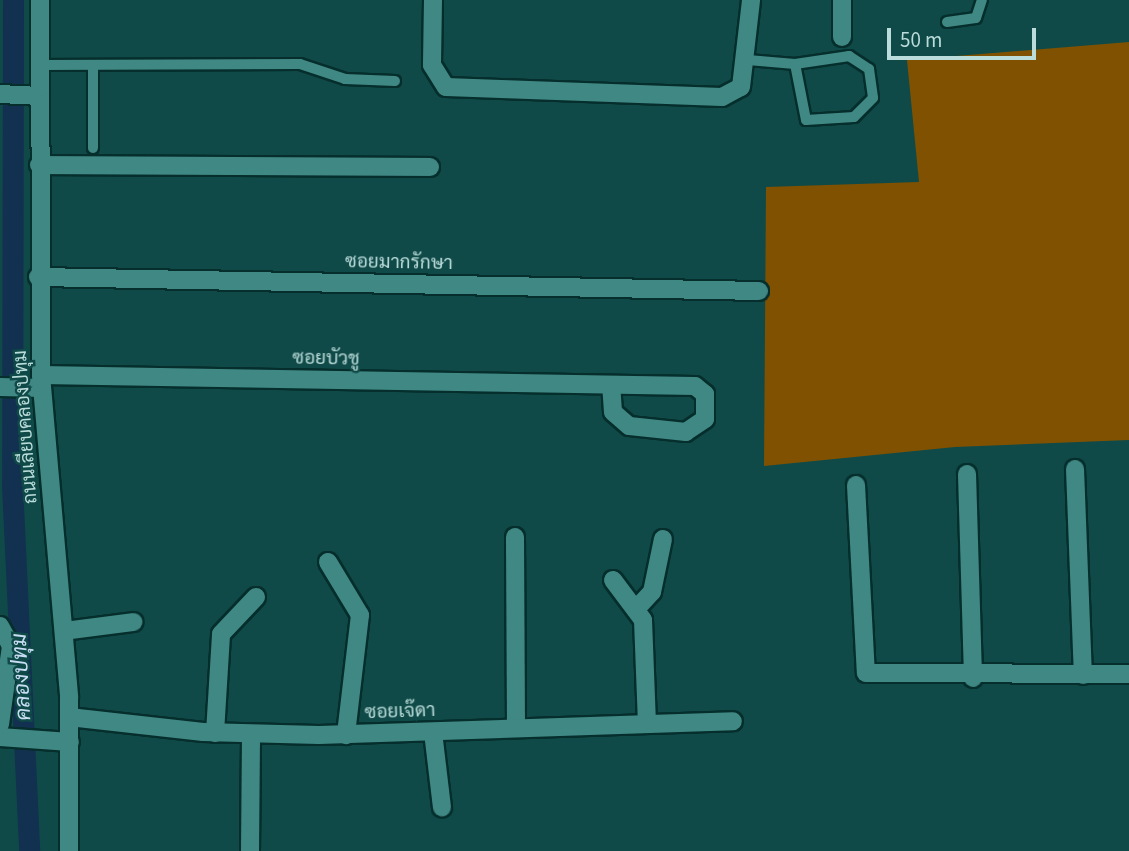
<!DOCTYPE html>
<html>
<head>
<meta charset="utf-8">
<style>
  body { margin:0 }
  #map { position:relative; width:1129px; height:851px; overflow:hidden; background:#0f4a48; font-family:"Source Sans 3",Sarabun,sans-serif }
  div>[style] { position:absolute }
  .green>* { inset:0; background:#805101 }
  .canal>* { height:21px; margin:-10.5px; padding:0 10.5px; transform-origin:10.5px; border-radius:10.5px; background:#123050 }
  .roads { filter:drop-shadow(2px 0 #052e2c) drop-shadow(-2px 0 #052e2c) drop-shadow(0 2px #052e2c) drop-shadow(0 -2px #052e2c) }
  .service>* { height:10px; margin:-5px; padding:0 5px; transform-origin:5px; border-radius:5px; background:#408884 }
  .minor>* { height:18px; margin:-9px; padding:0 9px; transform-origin:9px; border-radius:9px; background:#408884 }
  .tertiary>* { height:18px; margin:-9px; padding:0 9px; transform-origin:9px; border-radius:9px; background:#408884 }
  span { translate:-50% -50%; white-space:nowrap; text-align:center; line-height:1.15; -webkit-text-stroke:5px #0f4a48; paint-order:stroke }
  .street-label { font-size:19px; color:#badcda }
  .water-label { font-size:21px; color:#c9def5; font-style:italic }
  .scale { position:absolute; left:887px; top:28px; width:149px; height:32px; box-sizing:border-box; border:4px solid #badcda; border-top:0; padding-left:9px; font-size:21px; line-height:24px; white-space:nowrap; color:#badcda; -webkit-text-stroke:5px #0f4a48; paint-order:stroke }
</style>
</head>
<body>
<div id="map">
  <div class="green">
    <i style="clip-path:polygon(1129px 42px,1129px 440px,955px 447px,764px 466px,766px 187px,919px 182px,907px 60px)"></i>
  </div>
  <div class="canal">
    <i style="left:13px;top:0;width:485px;rotate:90.1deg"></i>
    <i style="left:12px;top:485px;width:366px;rotate:87.3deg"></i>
  </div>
  <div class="roads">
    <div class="service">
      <i style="left:947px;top:22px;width:29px;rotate:-8deg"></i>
      <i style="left:976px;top:18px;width:19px;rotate:-72deg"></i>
      <i style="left:748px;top:60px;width:47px;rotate:4.9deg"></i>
      <i style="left:795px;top:64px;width:55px;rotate:-8.4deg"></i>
      <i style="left:849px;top:56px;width:24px;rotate:33deg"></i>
      <i style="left:869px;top:69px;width:29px;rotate:82deg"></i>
      <i style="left:873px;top:98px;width:27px;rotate:135deg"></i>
      <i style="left:854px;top:117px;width:48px;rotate:176.4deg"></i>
      <i style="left:806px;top:120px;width:57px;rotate:-101.1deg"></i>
      <i style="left:40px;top:65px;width:260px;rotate:-0.2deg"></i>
      <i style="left:300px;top:64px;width:47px;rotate:18.4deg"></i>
      <i style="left:345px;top:79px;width:50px;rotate:2.3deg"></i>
      <i style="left:93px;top:148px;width:82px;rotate:-90deg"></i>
    </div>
    <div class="minor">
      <i style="left:433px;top:0;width:65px;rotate:90.9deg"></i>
      <i style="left:432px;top:65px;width:26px;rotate:58deg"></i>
      <i style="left:446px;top:87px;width:276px;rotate:2.1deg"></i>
      <i style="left:722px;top:97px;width:21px;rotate:-28deg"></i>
      <i style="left:741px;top:87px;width:88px;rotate:-83.4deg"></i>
      <i style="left:842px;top:37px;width:37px;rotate:-90deg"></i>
      <i style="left:39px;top:165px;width:391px;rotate:0.3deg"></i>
      <i style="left:38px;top:277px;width:721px;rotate:1.11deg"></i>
      <i style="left:41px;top:375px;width:654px;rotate:0.96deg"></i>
      <i style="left:695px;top:386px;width:13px;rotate:39deg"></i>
      <i style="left:705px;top:394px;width:25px;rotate:90deg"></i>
      <i style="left:705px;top:419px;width:23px;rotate:146deg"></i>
      <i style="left:686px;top:432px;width:57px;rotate:-174deg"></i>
      <i style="left:629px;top:426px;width:21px;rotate:-139deg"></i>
      <i style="left:613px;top:412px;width:27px;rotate:-94deg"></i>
      <i style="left:0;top:387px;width:42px;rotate:1.4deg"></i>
      <i style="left:1075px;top:469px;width:206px;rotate:87.8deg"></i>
      <i style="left:967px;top:474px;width:204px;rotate:88.3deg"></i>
      <i style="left:856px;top:485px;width:188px;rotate:87deg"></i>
      <i style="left:866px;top:673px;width:263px;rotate:0.2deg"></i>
      <i style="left:515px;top:537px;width:191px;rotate:89.7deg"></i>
      <i style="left:328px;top:562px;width:62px;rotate:58.9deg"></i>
      <i style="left:360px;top:615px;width:121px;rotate:96.7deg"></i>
      <i style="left:613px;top:580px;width:50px;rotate:53.1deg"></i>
      <i style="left:643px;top:620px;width:103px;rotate:87.8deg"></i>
      <i style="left:637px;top:608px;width:22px;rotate:-47deg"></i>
      <i style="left:652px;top:592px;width:54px;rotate:-78.3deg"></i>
      <i style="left:0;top:626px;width:23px;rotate:61deg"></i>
      <i style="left:11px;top:646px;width:79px;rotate:98deg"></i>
      <i style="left:64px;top:631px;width:70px;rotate:-7.4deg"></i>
      <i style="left:69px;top:717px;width:135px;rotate:6.4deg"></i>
      <i style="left:203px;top:732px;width:116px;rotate:1.5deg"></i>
      <i style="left:319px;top:735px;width:414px;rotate:-1.9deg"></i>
      <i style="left:433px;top:732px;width:76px;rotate:83.2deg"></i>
      <i style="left:215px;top:733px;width:99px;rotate:-86.5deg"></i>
      <i style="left:221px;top:634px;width:51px;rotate:-46.6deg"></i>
      <i style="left:0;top:737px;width:70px;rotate:4.1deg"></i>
      <i style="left:250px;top:851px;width:116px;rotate:-89.5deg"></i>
    </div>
    <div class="tertiary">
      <i style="left:40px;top:0;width:375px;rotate:89.8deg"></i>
      <i style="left:41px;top:375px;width:324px;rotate:85deg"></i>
      <i style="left:69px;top:698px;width:153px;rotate:90deg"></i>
      <i style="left:0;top:94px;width:40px;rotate:2.9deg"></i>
    </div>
  </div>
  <div class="street-label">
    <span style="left:399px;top:263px;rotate:1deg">ซอยมากรักษา</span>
    <span style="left:326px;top:359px;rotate:1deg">ซอยบัวชู</span>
    <span style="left:26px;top:427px;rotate:-94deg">ถนนเลียบคลองปทุม</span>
    <span style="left:400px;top:712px;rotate:-2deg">ซอยเจ๊ดา</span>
  </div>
  <div class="water-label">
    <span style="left:21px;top:677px;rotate:-93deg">คลองปทุม</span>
  </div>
  <div class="scale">50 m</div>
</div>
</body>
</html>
